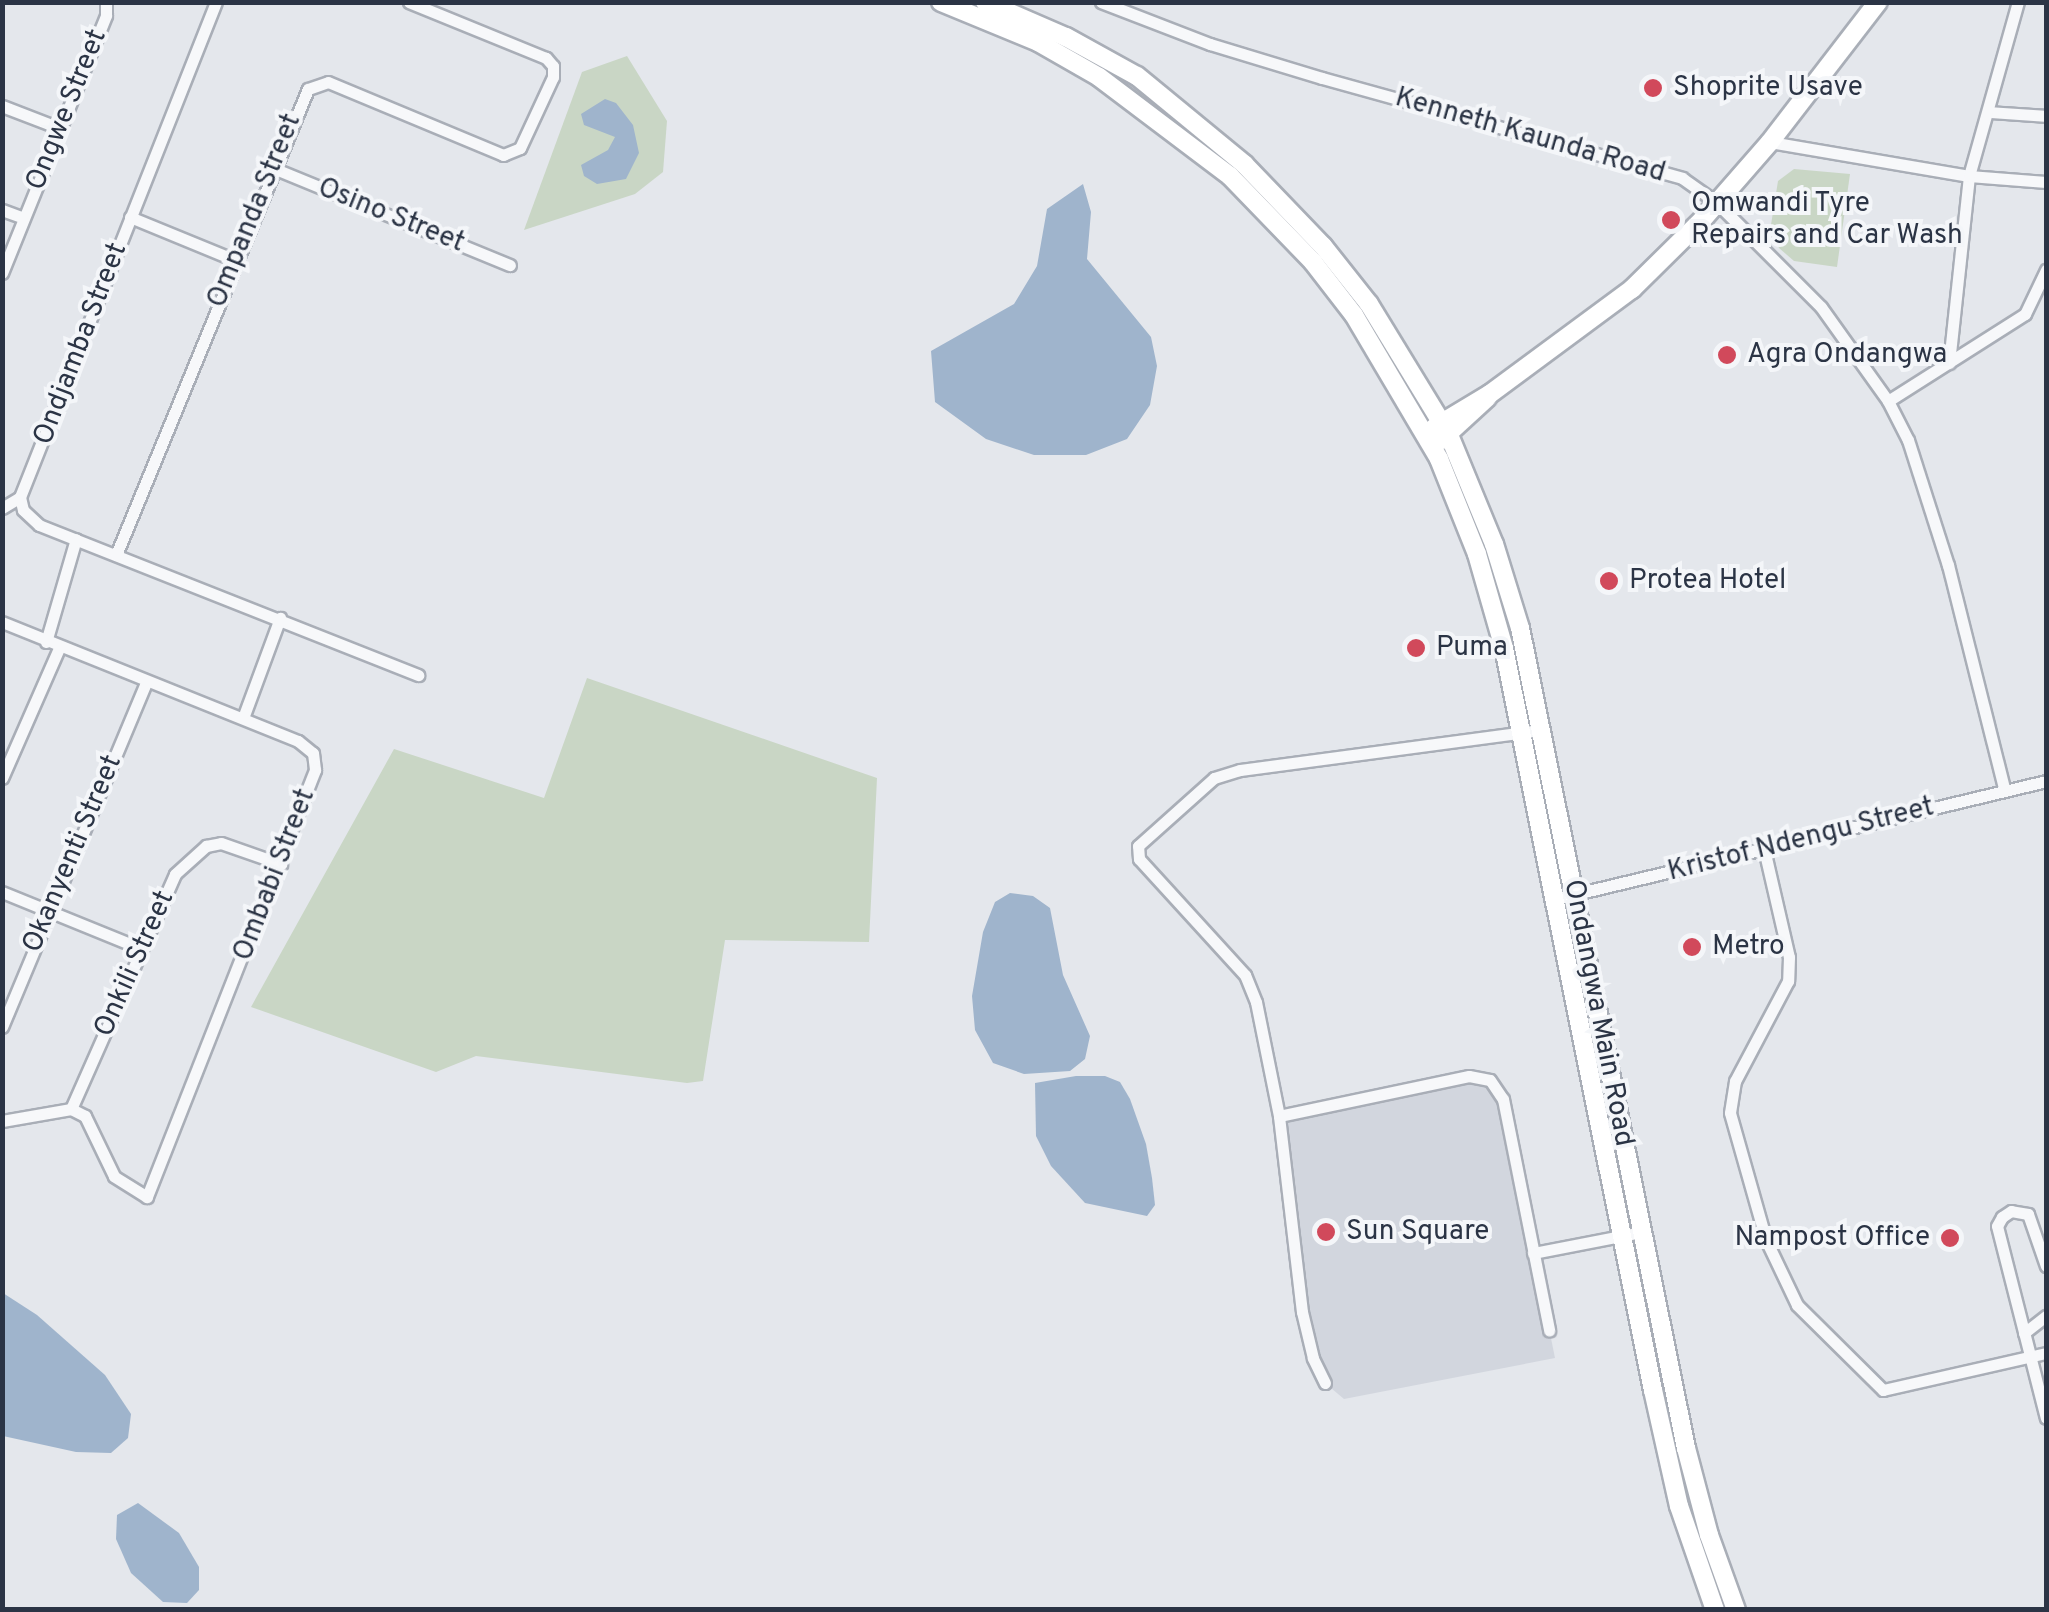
<!DOCTYPE html>
<html>
<head>
<meta charset="utf-8">
<style>
  body { margin:0 }
  #map { position:relative; width:2049px; height:1612px; overflow:hidden; background:#e4e7ec; font-family:Overpass,sans-serif }
  div>[style] { position:absolute }
  .built>* { inset:0; background:#d2d6de }
  .green>* { inset:0; background:#c9d6c5 }
  .water>* { inset:0; background:#9fb4cc }
  .roads { filter:drop-shadow(2px 0 #a9aeb7) drop-shadow(-2px 0 #a9aeb7) drop-shadow(0 2px #a9aeb7) drop-shadow(0 -2px #a9aeb7) }
  .minor>* { height:11px; margin:-5.5px; padding:0 5.5px; transform-origin:5.5px; border-radius:5.5px; background:#f7f8fa }
  .primary>* { height:18px; margin:-9px; padding:0 9px; transform-origin:9px; border-radius:9px; background:#fff }
  .dots>* { width:28px; height:28px; translate:-50% -50%; box-sizing:border-box; border:5px solid #f4f6f9; border-radius:50% }
  span { translate:-50% -50%; white-space:nowrap; text-align:center; line-height:1.15; -webkit-text-stroke:8px #f4f6f9; paint-order:stroke }
  .poi-label { font-size:28px; color:#2b3445 }
  .left { translate:0 -50%; text-align:left }
  .right { translate:-100% -50%; text-align:right }
  .street-label { font-size:28px; color:#2b3445 }
  .frame { position:absolute; inset:0; border:5px solid #2b3445; pointer-events:none }
</style>
</head>
<body>
<div id="map">
  <div class="built">
    <i style="clip-path:polygon(1469px 1076px,1490px 1080px,1503px 1099px,1555px 1358px,1344px 1399px,1325px 1383px,1313px 1358px,1279px 1116px)"></i>
  </div>
  <div class="green">
    <i style="clip-path:polygon(627px 56px,667px 121px,663px 172px,635px 194px,524px 230px,582px 72px)"></i>
    <i style="clip-path:polygon(1794px 169px,1850px 174px,1837px 267px,1794px 261px,1779px 248px,1770px 231px,1778px 181px)"></i>
    <i style="clip-path:polygon(587px 678px,877px 778px,869px 942px,725px 940px,703px 1081px,687px 1083px,476px 1056px,436px 1072px,251px 1007px,394px 749px,544px 798px)"></i>
  </div>
  <div class="water">
    <i style="clip-path:polygon(605px 99px,616px 103px,633px 125px,639px 153px,626px 179px,597px 184px,584px 176px,581px 165px,608px 150px,615px 137px,584px 125px,581px 114px)"></i>
    <i style="clip-path:polygon(1083px 184px,1091px 212px,1087px 259px,1151px 337px,1157px 366px,1150px 405px,1127px 439px,1086px 455px,1034px 455px,986px 439px,935px 402px,931px 351px,1014px 304px,1037px 266px,1047px 209px)"></i>
    <i style="clip-path:polygon(1010px 893px,1033px 896px,1050px 908px,1063px 975px,1090px 1036px,1085px 1059px,1070px 1071px,1024px 1074px,993px 1063px,975px 1030px,972px 996px,983px 932px,995px 902px)"></i>
    <i style="clip-path:polygon(1076px 1076px,1105px 1076px,1120px 1082px,1130px 1099px,1146px 1144px,1152px 1178px,1155px 1205px,1147px 1216px,1085px 1203px,1051px 1166px,1036px 1136px,1035px 1083px)"></i>
    <i style="clip-path:polygon(3px 1293px,37px 1315px,105px 1375px,131px 1414px,128px 1438px,111px 1453px,76px 1452px,3px 1436px)"></i>
    <i style="clip-path:polygon(138px 1503px,179px 1533px,199px 1567px,199px 1590px,187px 1603px,163px 1602px,131px 1573px,116px 1539px,117px 1515px)"></i>
  </div>
  <div class="roads">
    <div class="minor">
      <i style="left:216px;top:2px;width:532px;rotate:111.6deg"></i>
      <i style="left:20px;top:497px;width:13px;rotate:77deg"></i>
      <i style="left:23px;top:510px;width:22px;rotate:43deg"></i>
      <i style="left:39px;top:525px;width:408px;rotate:21.6deg"></i>
      <i style="left:1101px;top:2px;width:117px;rotate:21.1deg"></i>
      <i style="left:1210px;top:44px;width:117px;rotate:16.9deg"></i>
      <i style="left:1322px;top:78px;width:374px;rotate:15.5deg"></i>
      <i style="left:1682px;top:178px;width:42px;rotate:35.2deg"></i>
      <i style="left:1716px;top:202px;width:148px;rotate:45deg"></i>
      <i style="left:1821px;top:307px;width:115px;rotate:54.5deg"></i>
      <i style="left:1888px;top:401px;width:44px;rotate:62.9deg"></i>
      <i style="left:1908px;top:440px;width:131px;rotate:72.3deg"></i>
      <i style="left:1948px;top:565px;width:230px;rotate:75.9deg"></i>
      <i style="left:2px;top:106px;width:61px;rotate:21.1deg"></i>
      <i style="left:1989px;top:112px;width:57px;rotate:4deg"></i>
      <i style="left:1770px;top:142px;width:202px;rotate:9.7deg"></i>
      <i style="left:1969px;top:176px;width:77px;rotate:4.5deg"></i>
      <i style="left:273px;top:168px;width:256px;rotate:22.3deg"></i>
      <i style="left:2px;top:210px;width:23px;rotate:20deg"></i>
      <i style="left:130px;top:217px;width:113px;rotate:22.3deg"></i>
      <i style="left:2px;top:273px;width:278px;rotate:-68deg"></i>
      <i style="left:106px;top:15px;width:13px;rotate:-90deg"></i>
      <i style="left:1949px;top:363px;width:188px;rotate:-83.9deg"></i>
      <i style="left:1969px;top:176px;width:181px;rotate:-74.3deg"></i>
      <i style="left:1888px;top:401px;width:162px;rotate:-32.4deg"></i>
      <i style="left:2025px;top:314px;width:49px;rotate:-64.5deg"></i>
      <i style="left:2px;top:508px;width:21px;rotate:-31deg"></i>
      <i style="left:116px;top:555px;width:504px;rotate:-67.61deg"></i>
      <i style="left:308px;top:89px;width:21px;rotate:-19deg"></i>
      <i style="left:328px;top:82px;width:190px;rotate:22.6deg"></i>
      <i style="left:503px;top:155px;width:18px;rotate:-22deg"></i>
      <i style="left:520px;top:148px;width:78px;rotate:-65.1deg"></i>
      <i style="left:553px;top:77px;width:11px;rotate:-90deg"></i>
      <i style="left:553px;top:66px;width:11px;rotate:-131deg"></i>
      <i style="left:546px;top:58px;width:148px;rotate:-157.8deg"></i>
      <i style="left:2px;top:622px;width:319px;rotate:21.9deg"></i>
      <i style="left:298px;top:741px;width:19px;rotate:39deg"></i>
      <i style="left:313px;top:753px;width:17px;rotate:83deg"></i>
      <i style="left:315px;top:770px;width:459px;rotate:111.5deg"></i>
      <i style="left:147px;top:1197px;width:39px;rotate:-148deg"></i>
      <i style="left:114px;top:1176px;width:67px;rotate:-115.8deg"></i>
      <i style="left:85px;top:1116px;width:16px;rotate:-153deg"></i>
      <i style="left:71px;top:1109px;width:70px;rotate:170.1deg"></i>
      <i style="left:46px;top:642px;width:107px;rotate:-73.8deg"></i>
      <i style="left:243px;top:718px;width:107px;rotate:-69.7deg"></i>
      <i style="left:2px;top:778px;width:142px;rotate:-66.3deg"></i>
      <i style="left:1764px;top:849px;width:111px;rotate:77deg"></i>
      <i style="left:1789px;top:957px;width:24px;rotate:92deg"></i>
      <i style="left:1788px;top:981px;width:113px;rotate:117.9deg"></i>
      <i style="left:1735px;top:1081px;width:32px;rotate:99deg"></i>
      <i style="left:1730px;top:1113px;width:132px;rotate:74.2deg"></i>
      <i style="left:1766px;top:1240px;width:72px;rotate:64.5deg"></i>
      <i style="left:1797px;top:1305px;width:121px;rotate:44.7deg"></i>
      <i style="left:1883px;top:1390px;width:167px;rotate:-12.8deg"></i>
      <i style="left:2px;top:892px;width:149px;rotate:22.1deg"></i>
      <i style="left:1555px;top:899px;width:505px;rotate:-13.51deg"></i>
      <i style="left:2px;top:1027px;width:374px;rotate:-67.3deg"></i>
      <i style="left:71px;top:1109px;width:257px;rotate:-66.1deg"></i>
      <i style="left:175px;top:874px;width:42px;rotate:-42.1deg"></i>
      <i style="left:206px;top:846px;width:15px;rotate:-11deg"></i>
      <i style="left:221px;top:843px;width:64px;rotate:19.3deg"></i>
      <i style="left:1279px;top:1116px;width:194px;rotate:-11.9deg"></i>
      <i style="left:1469px;top:1076px;width:21px;rotate:11deg"></i>
      <i style="left:1490px;top:1080px;width:23px;rotate:56deg"></i>
      <i style="left:1503px;top:1099px;width:236px;rotate:78.7deg"></i>
      <i style="left:1533px;top:1253px;width:111px;rotate:-10.9deg"></i>
      <i style="left:2046px;top:1266px;width:55px;rotate:-109.1deg"></i>
      <i style="left:2028px;top:1214px;width:17px;rotate:-170deg"></i>
      <i style="left:2011px;top:1211px;width:11px;rotate:146deg"></i>
      <i style="left:2002px;top:1217px;width:10px;rotate:119deg"></i>
      <i style="left:1997px;top:1226px;width:198px;rotate:75.7deg"></i>
      <i style="left:2024px;top:1333px;width:28px;rotate:-38deg"></i>
      <i style="left:1325px;top:1383px;width:28px;rotate:-116deg"></i>
      <i style="left:1313px;top:1358px;width:47px;rotate:-103.4deg"></i>
      <i style="left:1302px;top:1312px;width:197px;rotate:-96.7deg"></i>
      <i style="left:1279px;top:1116px;width:116px;rotate:-101.4deg"></i>
      <i style="left:1256px;top:1002px;width:29px;rotate:-112deg"></i>
      <i style="left:1245px;top:975px;width:157px;rotate:-132.4deg"></i>
      <i style="left:1139px;top:859px;width:13px;rotate:-94deg"></i>
      <i style="left:1138px;top:846px;width:102px;rotate:-41.8deg"></i>
      <i style="left:1214px;top:778px;width:27px;rotate:-17deg"></i>
      <i style="left:1240px;top:770px;width:303px;rotate:-7.6deg"></i>
    </div>
    <div class="primary">
      <i style="left:941px;top:2px;width:105px;rotate:22.4deg"></i>
      <i style="left:1038px;top:42px;width:70px;rotate:29.8deg"></i>
      <i style="left:1099px;top:77px;width:164px;rotate:37.1deg"></i>
      <i style="left:1230px;top:176px;width:120px;rotate:46deg"></i>
      <i style="left:1313px;top:262px;width:67px;rotate:52.3deg"></i>
      <i style="left:1354px;top:315px;width:167px;rotate:59.4deg"></i>
      <i style="left:1439px;top:459px;width:102px;rotate:68.2deg"></i>
      <i style="left:1477px;top:554px;width:98px;rotate:74deg"></i>
      <i style="left:1504px;top:648px;width:757px;rotate:78.65deg"></i>
      <i style="left:1653px;top:1390px;width:119px;rotate:77.4deg"></i>
      <i style="left:1679px;top:1506px;width:110px;rotate:70.9deg"></i>
      <i style="left:985px;top:2px;width:88px;rotate:23.4deg"></i>
      <i style="left:1066px;top:37px;width:81px;rotate:28.8deg"></i>
      <i style="left:1137px;top:76px;width:139px;rotate:39.4deg"></i>
      <i style="left:1244px;top:164px;width:114px;rotate:46.1deg"></i>
      <i style="left:1323px;top:246px;width:74px;rotate:51.6deg"></i>
      <i style="left:1369px;top:304px;width:153px;rotate:58.6deg"></i>
      <i style="left:1449px;top:435px;width:118px;rotate:67.6deg"></i>
      <i style="left:1494px;top:544px;width:88px;rotate:72.8deg"></i>
      <i style="left:1520px;top:628px;width:837px;rotate:78.56deg"></i>
      <i style="left:1686px;top:1448px;width:90px;rotate:75.2deg"></i>
      <i style="left:1709px;top:1535px;width:80px;rotate:70.2deg"></i>
      <i style="left:1435px;top:427px;width:64px;rotate:-31deg"></i>
      <i style="left:1490px;top:394px;width:177px;rotate:-36.5deg"></i>
      <i style="left:1632px;top:289px;width:98px;rotate:-44.6deg"></i>
      <i style="left:1702px;top:220px;width:103px;rotate:-48.9deg"></i>
      <i style="left:1770px;top:142px;width:177px;rotate:-52.4deg"></i>
      <i style="left:1440px;top:441px;width:64px;rotate:-42.5deg"></i>
    </div>
  </div>
  <div class="dots">
    <i style="left:1653px;top:88px;background:#d1495b"></i>
    <i style="left:1671px;top:220px;background:#d1495b"></i>
    <i style="left:1727px;top:355px;background:#d1495b"></i>
    <i style="left:1609px;top:581px;background:#d1495b"></i>
    <i style="left:1416px;top:648px;background:#d1495b"></i>
    <i style="left:1692px;top:947px;background:#d1495b"></i>
    <i style="left:1326px;top:1232px;background:#d1495b"></i>
    <i style="left:1950px;top:1238px;background:#d1495b"></i>
  </div>
  <div class="poi-label">
    <span class="left" style="left:1673px;top:88px">Shoprite Usave</span>
    <span class="left" style="left:1691px;top:220px">Omwandi Tyre<br>Repairs and Car Wash</span>
    <span class="left" style="left:1747px;top:355px">Agra Ondangwa</span>
    <span class="left" style="left:1629px;top:581px">Protea Hotel</span>
    <span class="left" style="left:1436px;top:648px">Puma</span>
    <span class="left" style="left:1712px;top:947px">Metro</span>
    <span class="left" style="left:1346px;top:1232px">Sun Square</span>
    <span class="right" style="left:1930px;top:1238px">Nampost Office</span>
  </div>
  <div class="street-label">
    <span style="left:67px;top:110px;rotate:-68deg">Ongwe Street</span>
    <span style="left:1530px;top:136px;rotate:16deg">Kenneth Kaunda Road</span>
    <span style="left:255px;top:211px;rotate:-68deg">Ompanda Street</span>
    <span style="left:391px;top:216px;rotate:22deg">Osino Street</span>
    <span style="left:81px;top:344px;rotate:-69deg">Ondjamba Street</span>
    <span style="left:1801px;top:840px;rotate:-14deg">Kristof Ndengu Street</span>
    <span style="left:73px;top:854px;rotate:-67deg">Okanyenti Street</span>
    <span style="left:275px;top:875px;rotate:-69deg">Ombabi Street</span>
    <span style="left:135px;top:964px;rotate:-66deg">Onkili Street</span>
    <span style="left:1598px;top:1013px;rotate:79deg">Ondangwa Main Road</span>
  </div>
  <div class="frame"></div>
</div>
</body>
</html>
